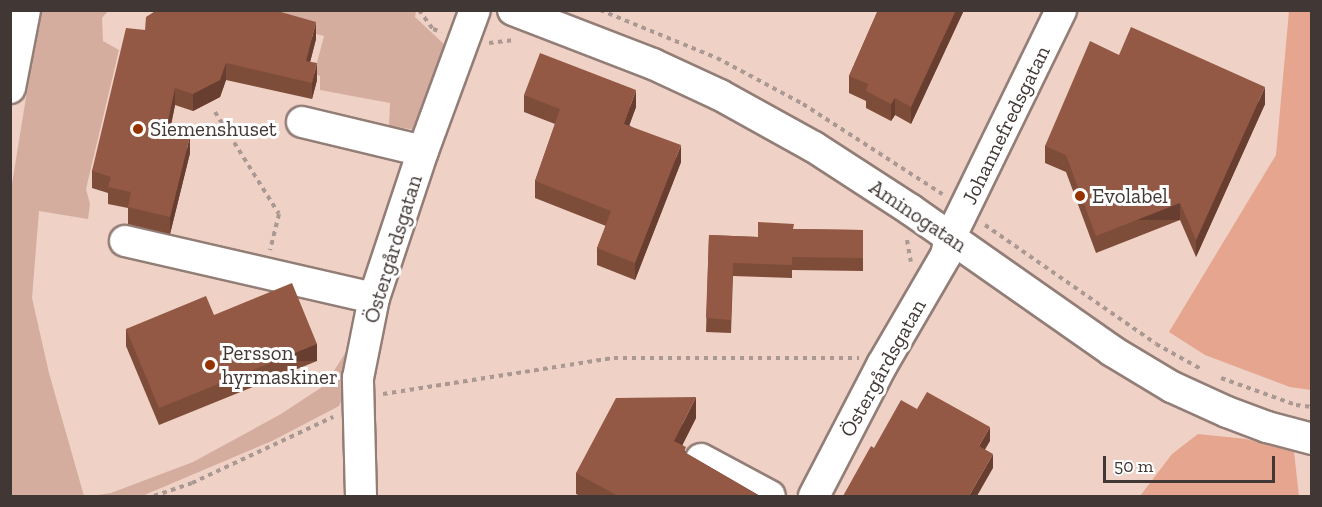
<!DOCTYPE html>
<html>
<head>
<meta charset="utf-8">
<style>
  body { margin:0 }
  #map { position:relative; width:1322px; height:507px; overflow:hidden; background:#f4ded6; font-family:"Zilla Slab",serif }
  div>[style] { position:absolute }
  .built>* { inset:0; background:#efd1c6 }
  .green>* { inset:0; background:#d4ad9f }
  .forest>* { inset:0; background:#e5a58e }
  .path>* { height:4px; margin-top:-2px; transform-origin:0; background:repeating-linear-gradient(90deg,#aa9993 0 4.5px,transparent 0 9px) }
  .roads { filter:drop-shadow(2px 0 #927e77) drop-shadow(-2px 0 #927e77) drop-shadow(0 2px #927e77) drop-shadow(0 -2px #927e77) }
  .minor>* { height:30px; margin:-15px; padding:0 15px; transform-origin:15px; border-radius:15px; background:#fff }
  .wall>* { inset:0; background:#7e4d3a }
  .shaded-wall>* { inset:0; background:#673e30; transform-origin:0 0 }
  .building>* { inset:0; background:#935944 }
  .dots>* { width:16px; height:16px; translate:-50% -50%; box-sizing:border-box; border:3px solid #fff; border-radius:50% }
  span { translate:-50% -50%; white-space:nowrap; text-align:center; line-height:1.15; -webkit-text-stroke:6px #fff; paint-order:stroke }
  .street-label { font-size:21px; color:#413835 }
  .poi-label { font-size:21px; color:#413835 }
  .left { translate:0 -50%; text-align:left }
  .frame { position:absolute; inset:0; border:12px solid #413835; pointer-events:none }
  .scale { position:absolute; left:1103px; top:456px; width:172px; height:27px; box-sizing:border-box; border:3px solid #413835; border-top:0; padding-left:8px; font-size:18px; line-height:21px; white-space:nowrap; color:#413835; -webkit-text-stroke:4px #fff; paint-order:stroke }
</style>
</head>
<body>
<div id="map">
  <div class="built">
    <i style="clip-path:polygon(10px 11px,1311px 11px,1311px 496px,1299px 496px,1293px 452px,1172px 454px,1140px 496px,11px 496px)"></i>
  </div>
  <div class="green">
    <i style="clip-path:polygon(40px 11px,108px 11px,102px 18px,103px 41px,119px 50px,86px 189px,90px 204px,88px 219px,39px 211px,32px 298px,49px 373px,84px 496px,11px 496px,11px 190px)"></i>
    <i style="clip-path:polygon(230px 11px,416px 11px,415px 17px,446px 46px,417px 130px,389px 126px,390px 103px,320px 90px,320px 76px,314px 74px,324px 36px)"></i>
    <i style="clip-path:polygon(349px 347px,351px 378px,339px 406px,272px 441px,142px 496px,91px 496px,111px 493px,193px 462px,281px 414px,325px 385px)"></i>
  </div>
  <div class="forest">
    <i style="clip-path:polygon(1289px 11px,1311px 11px,1311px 390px,1290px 387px,1205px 355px,1169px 332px,1276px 155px)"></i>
    <i style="clip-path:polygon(1198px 434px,1246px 439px,1294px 452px,1299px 496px,1140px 496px,1172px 454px)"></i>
  </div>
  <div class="path">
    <i style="left:419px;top:10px;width:24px;rotate:54deg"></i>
    <i style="left:433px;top:29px;width:9px;rotate:18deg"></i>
    <i style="left:600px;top:10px;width:126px;rotate:22.3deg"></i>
    <i style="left:717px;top:58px;width:98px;rotate:28.1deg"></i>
    <i style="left:803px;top:104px;width:166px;rotate:32.9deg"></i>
    <i style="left:489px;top:43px;width:25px;rotate:-7deg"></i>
    <i style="left:215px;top:112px;width:120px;rotate:57.9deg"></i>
    <i style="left:279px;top:214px;width:37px;rotate:104deg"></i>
    <i style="left:985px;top:225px;width:208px;rotate:34.8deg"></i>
    <i style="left:1156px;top:344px;width:51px;rotate:29.1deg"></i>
    <i style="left:907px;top:240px;width:22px;rotate:80deg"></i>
    <i style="left:1221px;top:378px;width:80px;rotate:19.8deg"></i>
    <i style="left:1296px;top:405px;width:16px;rotate:7deg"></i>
    <i style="left:383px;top:394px;width:234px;rotate:-8.9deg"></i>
    <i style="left:614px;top:358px;width:245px"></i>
    <i style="left:154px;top:496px;width:40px;rotate:-18.9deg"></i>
    <i style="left:192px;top:483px;width:156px;rotate:-25.1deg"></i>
  </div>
  <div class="roads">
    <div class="minor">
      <i style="left:513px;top:10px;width:150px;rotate:21.1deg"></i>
      <i style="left:653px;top:64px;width:74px;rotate:24.8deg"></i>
      <i style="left:720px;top:95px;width:107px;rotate:29deg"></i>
      <i style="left:814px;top:147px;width:116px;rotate:33deg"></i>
      <i style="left:911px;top:210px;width:246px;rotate:35deg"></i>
      <i style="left:1112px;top:351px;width:70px;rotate:31deg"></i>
      <i style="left:1172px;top:387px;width:60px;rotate:24.4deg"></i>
      <i style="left:1227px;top:412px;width:43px;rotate:20.6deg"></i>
      <i style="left:1267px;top:427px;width:47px;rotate:14.9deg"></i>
      <i style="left:10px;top:88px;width:79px;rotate:-79.1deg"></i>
      <i style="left:302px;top:122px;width:124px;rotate:13.5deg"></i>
      <i style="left:125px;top:241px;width:255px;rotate:12.9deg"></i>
      <i style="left:701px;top:459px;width:78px;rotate:28.2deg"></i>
      <i style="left:361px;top:496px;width:118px;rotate:-91.5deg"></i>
      <i style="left:358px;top:378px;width:82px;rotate:-78.7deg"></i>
      <i style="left:374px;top:298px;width:155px;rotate:-71.6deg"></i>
      <i style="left:423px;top:151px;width:150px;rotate:-69.8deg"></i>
      <i style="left:814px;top:496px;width:148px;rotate:-62.6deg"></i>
      <i style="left:882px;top:365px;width:127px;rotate:-59.8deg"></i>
      <i style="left:946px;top:255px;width:17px;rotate:-77deg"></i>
      <i style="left:950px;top:238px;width:254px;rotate:-64deg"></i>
    </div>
  </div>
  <div class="wall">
    <i style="clip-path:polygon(878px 10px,964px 10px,911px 124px,895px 115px,891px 121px,866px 108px,866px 101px,849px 93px,849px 76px)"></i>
    <i style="clip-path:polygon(145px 30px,316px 39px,310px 62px,317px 80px,312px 99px,226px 80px,220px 97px,193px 111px,175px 105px,170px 131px,190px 153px,170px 234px,128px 224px,128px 208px,108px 204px,108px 193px,92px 188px,92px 171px)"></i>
    <i style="clip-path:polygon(1119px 55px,1265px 104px,1196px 257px,1180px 220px,1096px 253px,1066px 172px,1045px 163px,1045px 146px)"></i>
    <i style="clip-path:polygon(524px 95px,636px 107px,629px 125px,681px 162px,635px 280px,597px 265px,597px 248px,606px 226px,535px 198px,535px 181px,555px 124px,524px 112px)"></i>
    <i style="clip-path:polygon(794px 229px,863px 230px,863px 271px,792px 270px,792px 278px,733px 276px,731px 333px,706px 332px,709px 235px,758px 237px)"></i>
    <i style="clip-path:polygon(214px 315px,317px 361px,159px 425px,126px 346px,126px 329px)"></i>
    <i style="clip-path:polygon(696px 418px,682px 445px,686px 453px,760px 496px,581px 496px,576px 494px,576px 473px)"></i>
  </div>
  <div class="shaded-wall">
    <i style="clip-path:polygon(956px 10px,964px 10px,911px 124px,911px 107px)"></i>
    <i style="clip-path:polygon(316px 22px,316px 39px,306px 78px,306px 61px)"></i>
    <i style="clip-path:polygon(226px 63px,226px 80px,220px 97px,193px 111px,193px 94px)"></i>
    <i style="clip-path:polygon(317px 63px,317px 80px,312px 99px,312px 83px)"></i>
    <i style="clip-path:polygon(1265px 87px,1265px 104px,1196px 257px,1196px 240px)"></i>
    <i style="clip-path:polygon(175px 88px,175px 105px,166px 147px,166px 130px)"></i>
    <i style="clip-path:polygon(636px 90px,636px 107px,624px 140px,624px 124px)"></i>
    <i style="clip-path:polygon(895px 98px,895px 115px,891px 121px,891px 104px)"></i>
    <i style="clip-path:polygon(190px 136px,190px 153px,170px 234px,170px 217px)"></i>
    <i style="clip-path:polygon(681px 145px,681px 162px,635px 280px,635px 263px)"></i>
    <i style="left:1180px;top:203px;width:17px;height:90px;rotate:90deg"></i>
    <i style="left:317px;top:344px;width:17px;height:170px;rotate:90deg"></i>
    <i style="clip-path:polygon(696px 397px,696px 418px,674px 462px,674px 441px)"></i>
    <i style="clip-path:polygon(990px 427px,990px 441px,979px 460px,979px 446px)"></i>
    <i style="clip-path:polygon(993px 454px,993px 468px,977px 496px,969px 496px)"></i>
  </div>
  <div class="building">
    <i style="clip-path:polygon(157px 10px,274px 10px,316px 22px,306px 61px,317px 63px,312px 83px,226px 63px,220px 80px,193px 94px,175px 88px,166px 130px,190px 136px,170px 217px,128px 207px,131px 192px,108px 187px,111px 177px,92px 171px,126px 28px,145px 30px,146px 17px)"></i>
    <i style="clip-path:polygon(878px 10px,956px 10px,911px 107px,895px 98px,891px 104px,866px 91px,868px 84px,849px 76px)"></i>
    <i style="clip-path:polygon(1131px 27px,1265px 87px,1196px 240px,1180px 203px,1096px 236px,1066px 155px,1045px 146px,1090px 41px,1119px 55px)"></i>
    <i style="clip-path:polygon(540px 53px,636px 90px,624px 124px,681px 145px,635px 263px,597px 248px,611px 211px,535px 181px,560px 109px,524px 95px)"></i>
    <i style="clip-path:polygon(758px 222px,794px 224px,793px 229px,863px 230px,863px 258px,792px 257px,792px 265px,733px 263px,731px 320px,706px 318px,709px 235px,758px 237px)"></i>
    <i style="clip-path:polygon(292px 283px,317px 344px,159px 408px,126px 329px,206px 296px,214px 315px)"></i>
    <i style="clip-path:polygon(927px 392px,990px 427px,979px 446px,993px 454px,969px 496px,843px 496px,871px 446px,874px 448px,901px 400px,917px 409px)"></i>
    <i style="clip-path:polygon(696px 397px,674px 441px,686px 447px,684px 452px,760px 496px,618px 496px,576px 473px,616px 398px)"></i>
  </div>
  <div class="dots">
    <i style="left:138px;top:129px;background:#963100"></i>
    <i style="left:1080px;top:196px;background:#963100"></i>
    <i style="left:210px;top:365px;background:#963100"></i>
  </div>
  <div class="street-label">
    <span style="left:1006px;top:125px;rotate:-64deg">Johannefredsgatan</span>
    <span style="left:918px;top:216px;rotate:34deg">Aminogatan</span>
    <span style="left:393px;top:249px;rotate:-73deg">Östergårdsgatan</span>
    <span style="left:883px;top:368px;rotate:-61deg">Östergårdsgatan</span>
  </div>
  <div class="poi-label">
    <span class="left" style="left:150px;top:129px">Siemenshuset</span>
    <span class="left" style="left:1092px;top:196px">Evolabel</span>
    <span class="left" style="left:222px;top:365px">Persson<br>hyrmaskiner</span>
  </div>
  <div class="frame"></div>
  <div class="scale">50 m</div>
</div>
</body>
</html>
